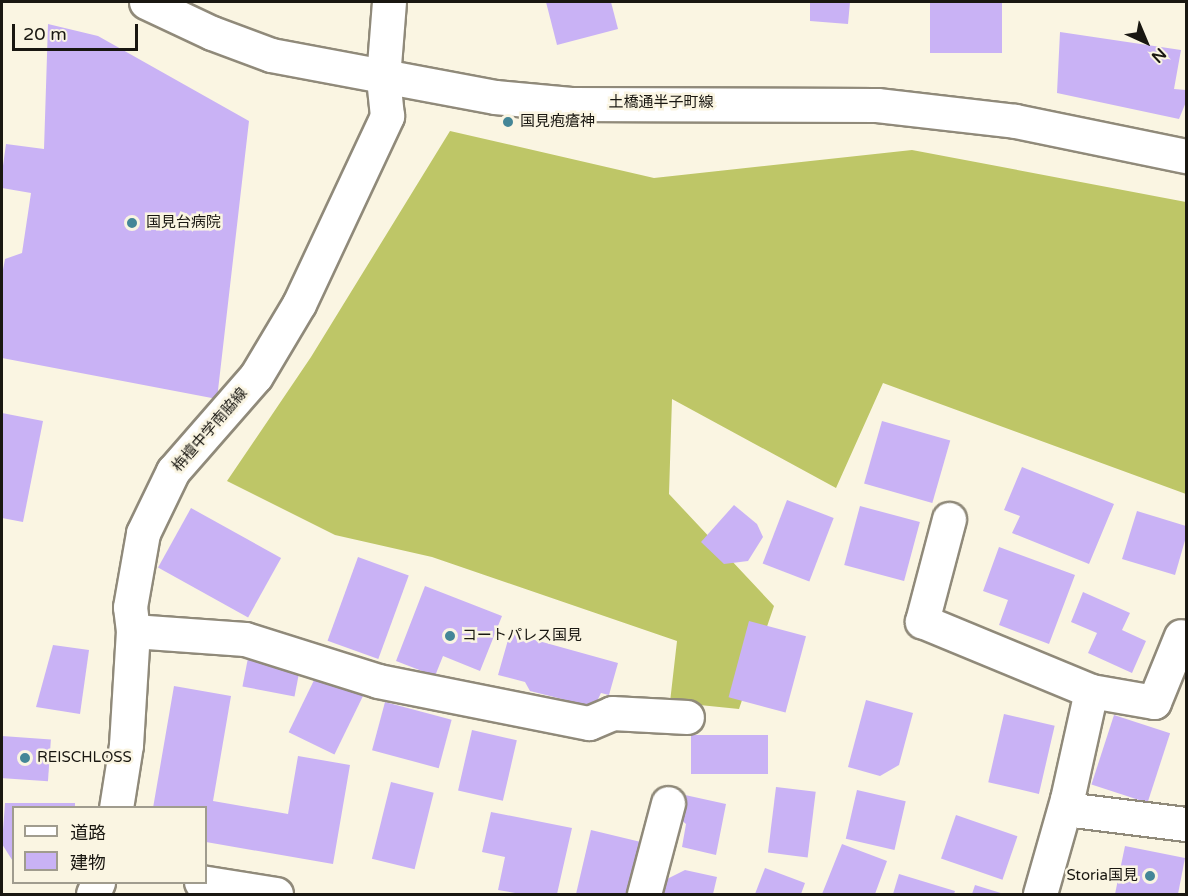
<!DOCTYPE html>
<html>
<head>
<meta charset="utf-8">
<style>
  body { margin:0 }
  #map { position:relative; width:1188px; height:896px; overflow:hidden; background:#faf5e2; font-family:"Varela Round","Noto Sans JP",sans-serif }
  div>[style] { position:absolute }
  .forest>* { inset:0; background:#bec667 }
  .building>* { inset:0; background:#c9b2f5; transform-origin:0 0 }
  .roads { filter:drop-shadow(2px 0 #908a7a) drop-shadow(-2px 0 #908a7a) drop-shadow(0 2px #908a7a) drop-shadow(0 -2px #908a7a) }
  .minor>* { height:33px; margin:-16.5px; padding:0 16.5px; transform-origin:16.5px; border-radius:16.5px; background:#fff }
  .dots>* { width:16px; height:16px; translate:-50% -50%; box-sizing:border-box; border:3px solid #faf5e2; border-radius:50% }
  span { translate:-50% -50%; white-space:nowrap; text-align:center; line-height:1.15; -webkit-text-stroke:5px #faf5e2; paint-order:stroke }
  .street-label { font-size:15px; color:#191711 }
  .poi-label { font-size:15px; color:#191711 }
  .left { translate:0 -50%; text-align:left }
  .right { translate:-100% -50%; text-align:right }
  .frame { position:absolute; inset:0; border:3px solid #191711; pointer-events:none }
  .legend { position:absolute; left:12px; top:806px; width:195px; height:78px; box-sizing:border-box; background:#faf5e2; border:2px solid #a09c8e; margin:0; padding:8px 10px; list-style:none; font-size:18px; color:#191711 }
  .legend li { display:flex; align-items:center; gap:12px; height:30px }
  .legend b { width:30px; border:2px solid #a09c8e }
  .north { position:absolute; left:1116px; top:12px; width:60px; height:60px; -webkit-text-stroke:4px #faf5e2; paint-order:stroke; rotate:136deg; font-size:16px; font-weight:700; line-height:24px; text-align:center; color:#191711 }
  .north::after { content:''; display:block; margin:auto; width:21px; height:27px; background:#191711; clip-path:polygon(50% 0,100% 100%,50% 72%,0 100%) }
  .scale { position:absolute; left:12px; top:24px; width:126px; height:27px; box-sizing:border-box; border:3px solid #191711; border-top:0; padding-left:8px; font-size:18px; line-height:21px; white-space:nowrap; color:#191711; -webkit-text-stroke:4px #faf5e2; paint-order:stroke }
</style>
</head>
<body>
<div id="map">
  <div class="forest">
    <i style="clip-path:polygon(450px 131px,654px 178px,912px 150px,1186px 202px,1186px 494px,883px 383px,836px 488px,672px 399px,669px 494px,774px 606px,739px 709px,670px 702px,677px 641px,432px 557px,335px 535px,227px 481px,311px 357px)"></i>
  </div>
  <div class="building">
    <i style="clip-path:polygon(546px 2px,611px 2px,618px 29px,557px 45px)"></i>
    <i style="clip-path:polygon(810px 2px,850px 2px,848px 24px,810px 21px)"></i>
    <i style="left:930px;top:2px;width:72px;height:51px"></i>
    <i style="clip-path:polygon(48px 24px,98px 36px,249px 121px,217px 399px,2px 358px,2px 275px,5px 259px,22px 253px,31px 193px,2px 188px,2px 173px,6px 144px,44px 149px)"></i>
    <i style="clip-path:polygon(1060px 32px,1181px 50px,1174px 89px,1186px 90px,1186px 102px,1179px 119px,1057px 93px)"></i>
    <i style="clip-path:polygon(2px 413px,43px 421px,23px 522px,2px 518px)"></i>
    <i style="left:882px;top:421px;width:71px;height:65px;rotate:16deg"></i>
    <i style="clip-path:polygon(1022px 467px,1114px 504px,1089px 564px,1012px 533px,1020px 516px,1004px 510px)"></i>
    <i style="left:787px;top:500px;width:50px;height:68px;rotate:21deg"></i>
    <i style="clip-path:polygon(734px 505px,757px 524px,763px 537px,748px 561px,724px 564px,701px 542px)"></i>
    <i style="left:860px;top:506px;width:62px;height:61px;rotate:15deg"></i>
    <i style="left:191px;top:508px;width:103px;height:68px;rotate:29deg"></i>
    <i style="clip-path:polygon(1137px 511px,1186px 526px,1186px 537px,1175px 575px,1122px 559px)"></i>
    <i style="clip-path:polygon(999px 547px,1075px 575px,1049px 644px,999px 625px,1008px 600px,983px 591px)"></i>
    <i style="left:358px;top:557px;width:54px;height:89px;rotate:20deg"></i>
    <i style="clip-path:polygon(425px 586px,502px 616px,480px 671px,443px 656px,435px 676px,396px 661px)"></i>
    <i style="clip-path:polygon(1083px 592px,1130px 613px,1122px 630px,1146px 641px,1132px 673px,1088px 653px,1097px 633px,1071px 622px)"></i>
    <i style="left:749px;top:621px;width:59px;height:79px;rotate:15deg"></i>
    <i style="clip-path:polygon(510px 633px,618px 663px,609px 695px,601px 693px,594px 707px,530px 691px,525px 682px,498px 675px)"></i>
    <i style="clip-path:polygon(53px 645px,89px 650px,80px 714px,36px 707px)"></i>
    <i style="left:248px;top:658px;width:53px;height:29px;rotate:11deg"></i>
    <i style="left:318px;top:672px;width:51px;height:67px;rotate:26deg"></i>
    <i style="clip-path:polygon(174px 686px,231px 696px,213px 801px,288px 814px,298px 756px,350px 765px,333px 864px,206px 842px,206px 808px,153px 808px)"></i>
    <i style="clip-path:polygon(866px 700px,913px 713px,899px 765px,880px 776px,848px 767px)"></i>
    <i style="left:385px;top:702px;width:69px;height:50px;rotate:15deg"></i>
    <i style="left:1004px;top:714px;width:52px;height:70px;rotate:13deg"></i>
    <i style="left:1114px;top:715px;width:59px;height:73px;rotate:18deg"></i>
    <i style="left:472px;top:730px;width:46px;height:62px;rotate:13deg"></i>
    <i style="left:768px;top:735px;width:39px;height:77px;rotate:90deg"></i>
    <i style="left:2px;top:736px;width:49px;height:42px;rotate:4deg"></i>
    <i style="left:391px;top:782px;width:44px;height:79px;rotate:14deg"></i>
    <i style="left:776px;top:787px;width:40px;height:66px;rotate:7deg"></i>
    <i style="left:857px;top:790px;width:50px;height:50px;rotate:13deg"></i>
    <i style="clip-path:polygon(685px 795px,726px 804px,716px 855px,682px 847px,686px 824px,680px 819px)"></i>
    <i style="clip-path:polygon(5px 803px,75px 803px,75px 808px,14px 808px,14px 863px,2px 844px)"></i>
    <i style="clip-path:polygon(491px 812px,572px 828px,557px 894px,521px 894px,498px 890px,505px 857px,482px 852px)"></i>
    <i style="left:956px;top:815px;width:65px;height:46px;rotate:19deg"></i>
    <i style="clip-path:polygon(591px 830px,645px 843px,633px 894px,576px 894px)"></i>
    <i style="clip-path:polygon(842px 844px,887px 861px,875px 894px,822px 894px)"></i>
    <i style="clip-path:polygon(1125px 846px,1185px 858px,1178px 894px,1115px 894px)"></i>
    <i style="clip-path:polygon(765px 868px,805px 883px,801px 894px,755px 894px)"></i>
    <i style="clip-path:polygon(685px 870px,717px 877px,713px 894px,660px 894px,665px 880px)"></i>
    <i style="clip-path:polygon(899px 874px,955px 891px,954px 894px,893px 894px)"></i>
    <i style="clip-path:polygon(975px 885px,1004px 894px,972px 894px)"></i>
  </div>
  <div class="roads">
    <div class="minor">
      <i style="left:146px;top:2px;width:73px;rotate:25.2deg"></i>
      <i style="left:212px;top:33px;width:63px;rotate:20.4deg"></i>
      <i style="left:271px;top:55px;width:228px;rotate:10.6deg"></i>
      <i style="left:495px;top:97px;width:76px;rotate:5.3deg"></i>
      <i style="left:571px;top:104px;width:306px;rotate:0.2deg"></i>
      <i style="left:877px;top:105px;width:139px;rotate:6.6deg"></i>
      <i style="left:1015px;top:121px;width:175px;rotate:11.6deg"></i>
      <i style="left:949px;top:519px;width:106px;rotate:104.8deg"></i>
      <i style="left:922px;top:621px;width:183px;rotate:22.5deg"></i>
      <i style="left:1091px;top:691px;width:111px;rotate:102.5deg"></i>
      <i style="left:1067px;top:799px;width:99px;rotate:105.9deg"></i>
      <i style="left:133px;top:631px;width:112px;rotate:4.1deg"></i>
      <i style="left:245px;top:639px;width:139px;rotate:17.5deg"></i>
      <i style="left:378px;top:681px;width:215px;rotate:11.3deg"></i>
      <i style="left:589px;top:723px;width:25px;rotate:-23deg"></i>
      <i style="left:612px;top:713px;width:75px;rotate:3.1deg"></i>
      <i style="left:1091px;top:691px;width:64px;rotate:9.9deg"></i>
      <i style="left:1154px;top:702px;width:71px;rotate:-67.8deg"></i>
      <i style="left:116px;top:808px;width:64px;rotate:-81deg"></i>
      <i style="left:126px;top:745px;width:114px;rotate:-86.5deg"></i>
      <i style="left:133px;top:631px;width:24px;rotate:-97deg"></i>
      <i style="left:130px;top:607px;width:75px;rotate:-80deg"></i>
      <i style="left:143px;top:533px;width:69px;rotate:-64.2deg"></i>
      <i style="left:173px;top:471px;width:126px;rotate:-48.9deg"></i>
      <i style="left:256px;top:376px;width:84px;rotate:-59.2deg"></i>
      <i style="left:299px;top:304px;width:208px;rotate:-64.9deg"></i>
      <i style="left:387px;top:116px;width:38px;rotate:-96deg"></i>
      <i style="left:383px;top:78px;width:76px;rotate:-85.5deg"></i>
      <i style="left:1065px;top:809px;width:122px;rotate:7.1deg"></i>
      <i style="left:201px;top:882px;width:76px;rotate:9.1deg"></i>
      <i style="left:93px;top:894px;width:13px;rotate:-67deg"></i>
      <i style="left:644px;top:894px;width:94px;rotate:-75.2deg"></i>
    </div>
  </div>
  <div class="dots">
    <i style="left:508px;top:122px;background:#448697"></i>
    <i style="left:132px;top:223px;background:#448697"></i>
    <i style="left:450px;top:636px;background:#448697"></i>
    <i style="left:25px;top:758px;background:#448697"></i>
    <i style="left:1150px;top:876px;background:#448697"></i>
  </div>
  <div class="street-label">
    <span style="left:661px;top:103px">土橋通半子町線</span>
    <span style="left:210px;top:430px;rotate:-49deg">栴檀中学南脇線</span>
  </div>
  <div class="poi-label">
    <span class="left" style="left:520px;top:122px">国見疱瘡神</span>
    <span class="left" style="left:146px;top:223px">国見台病院</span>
    <span class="left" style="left:462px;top:636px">コートパレス国見</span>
    <span class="left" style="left:37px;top:758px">REISCHLOSS</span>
    <span class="right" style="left:1138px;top:876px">Storia国見</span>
  </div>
  <div class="frame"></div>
  <ul class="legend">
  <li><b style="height:8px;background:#fff"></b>道路</li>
  <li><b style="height:16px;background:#c9b2f5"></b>建物</li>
  </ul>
  <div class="north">N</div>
  <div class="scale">20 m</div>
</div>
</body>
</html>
